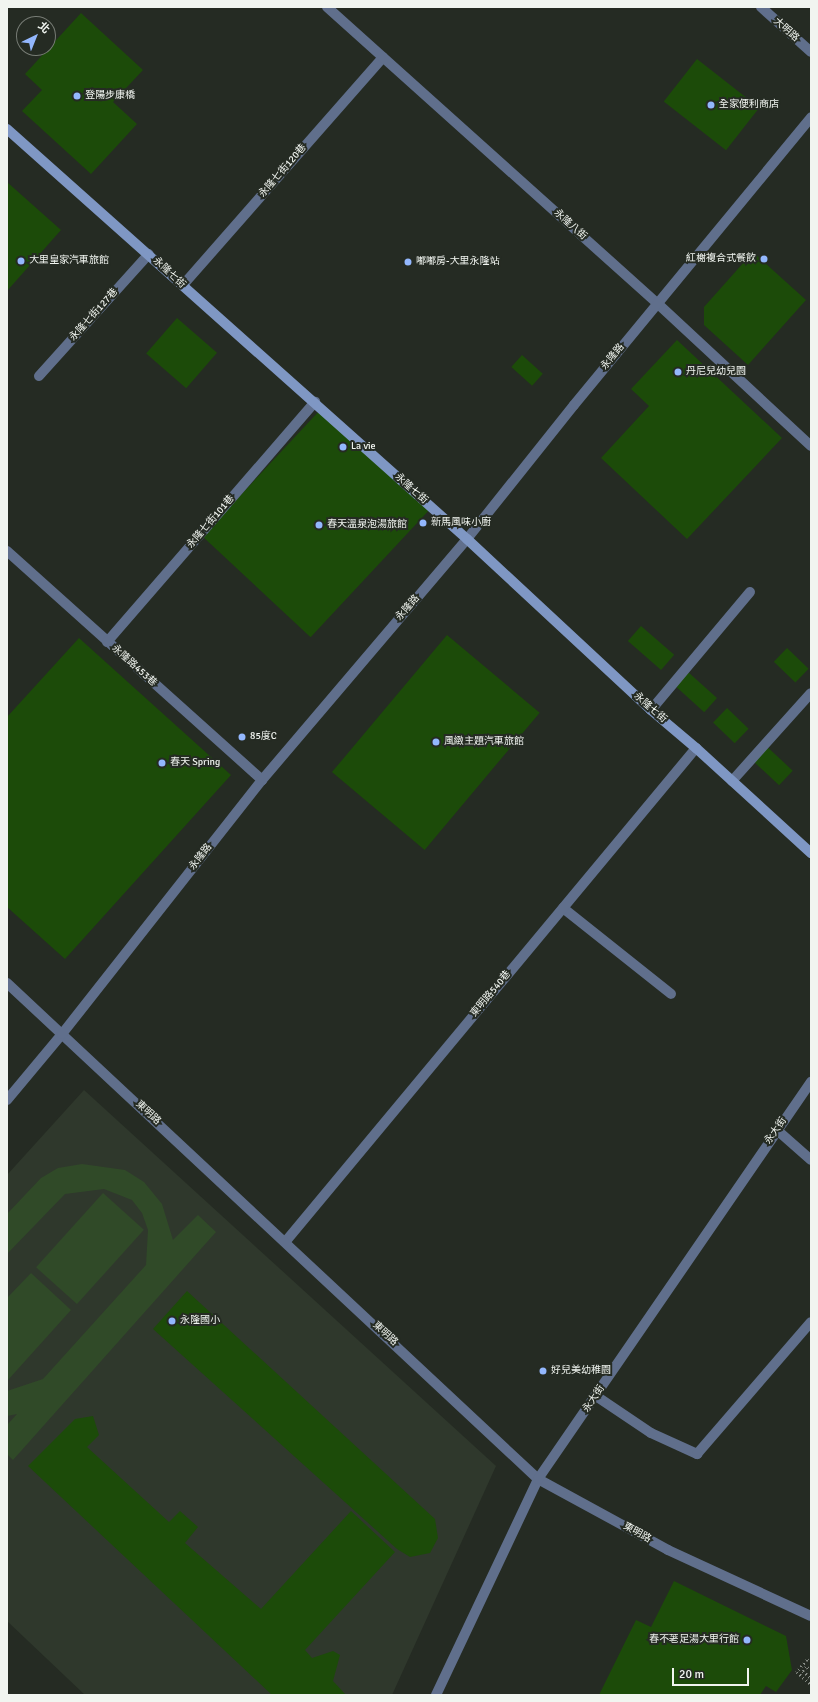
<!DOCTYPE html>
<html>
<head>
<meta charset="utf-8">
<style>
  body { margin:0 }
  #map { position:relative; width:818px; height:1702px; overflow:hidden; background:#252b23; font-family:Signika,"Noto Sans TC",sans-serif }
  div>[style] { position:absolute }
  .built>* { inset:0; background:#2f382c }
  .green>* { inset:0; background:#304a28; transform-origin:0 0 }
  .building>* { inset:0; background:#1c4b09; transform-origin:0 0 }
  .path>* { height:2.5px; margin-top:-1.25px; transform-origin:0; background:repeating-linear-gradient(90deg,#888d87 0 1px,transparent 0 4px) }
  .lane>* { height:10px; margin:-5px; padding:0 5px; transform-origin:5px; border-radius:5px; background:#606f8c }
  .street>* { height:10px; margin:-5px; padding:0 5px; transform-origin:5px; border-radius:5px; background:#606f8c }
  .secondary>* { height:10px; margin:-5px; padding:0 5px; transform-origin:5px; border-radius:5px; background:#7f97c4 }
  .dots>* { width:11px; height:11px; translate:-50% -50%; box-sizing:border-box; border:2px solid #252b23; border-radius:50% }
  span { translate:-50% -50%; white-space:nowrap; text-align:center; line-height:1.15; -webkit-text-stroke:4px #252b23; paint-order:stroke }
  .street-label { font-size:10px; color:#f1f5f0 }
  .poi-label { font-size:10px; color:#f1f5f0 }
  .left { translate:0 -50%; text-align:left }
  .right { translate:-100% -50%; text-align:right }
  .frame { position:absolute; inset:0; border:8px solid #f1f5f0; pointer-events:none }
  .north { position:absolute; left:16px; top:16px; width:40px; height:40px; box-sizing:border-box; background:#252b23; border:1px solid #777c75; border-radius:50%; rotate:43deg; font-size:11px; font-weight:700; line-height:16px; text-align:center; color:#f1f5f0 }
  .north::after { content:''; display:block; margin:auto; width:14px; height:18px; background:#93b7fd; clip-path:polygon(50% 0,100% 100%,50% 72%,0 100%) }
  .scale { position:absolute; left:672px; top:1668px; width:77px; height:18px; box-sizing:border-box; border:2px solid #f1f5f0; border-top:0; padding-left:5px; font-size:12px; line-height:14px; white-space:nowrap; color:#f1f5f0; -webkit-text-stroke:3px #252b23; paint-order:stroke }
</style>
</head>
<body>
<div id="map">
  <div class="built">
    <i style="clip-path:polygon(84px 1090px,496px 1466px,392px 1695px,85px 1695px,7px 1621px,7px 1175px)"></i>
  </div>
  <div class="green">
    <i style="clip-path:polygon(82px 1164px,125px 1170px,144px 1182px,162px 1204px,173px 1240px,198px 1215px,216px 1232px,13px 1460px,7px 1454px,7px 1425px,17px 1414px,7px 1416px,7px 1391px,43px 1379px,146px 1265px,148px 1230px,142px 1213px,132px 1200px,104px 1189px,65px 1194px,7px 1254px,7px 1214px,41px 1178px,58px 1168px)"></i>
    <i style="left:103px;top:1193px;width:55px;height:100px;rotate:42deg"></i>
    <i style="clip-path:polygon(31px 1273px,71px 1310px,8px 1380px,7px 1298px)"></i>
  </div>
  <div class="building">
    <i style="clip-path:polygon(81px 13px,143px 70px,113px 102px,137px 124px,91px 174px,22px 111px,42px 90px,25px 74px)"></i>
    <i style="left:697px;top:59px;width:79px;height:54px;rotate:38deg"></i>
    <i style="clip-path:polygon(7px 182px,61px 230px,7px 291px)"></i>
    <i style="clip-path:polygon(753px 252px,806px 300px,748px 365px,704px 325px,704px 307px)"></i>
    <i style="left:177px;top:318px;width:53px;height:47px;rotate:41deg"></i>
    <i style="clip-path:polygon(677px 340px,782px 438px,687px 539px,601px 458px,649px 406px,631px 389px)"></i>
    <i style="left:522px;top:355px;width:28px;height:16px;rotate:42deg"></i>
    <i style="left:321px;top:409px;width:148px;height:174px;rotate:43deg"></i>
    <i style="left:641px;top:626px;width:44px;height:20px;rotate:41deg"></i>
    <i style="left:447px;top:635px;width:121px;height:179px;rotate:40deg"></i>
    <i style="clip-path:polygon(79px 638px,231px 775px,65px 959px,7px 907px,7px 717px)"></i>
    <i style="left:787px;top:648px;width:30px;height:19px;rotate:44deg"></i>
    <i style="left:688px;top:672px;width:39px;height:19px;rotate:42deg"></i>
    <i style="left:727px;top:708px;width:30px;height:20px;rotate:44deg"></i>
    <i style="left:762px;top:742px;width:42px;height:20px;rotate:43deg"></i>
    <i style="clip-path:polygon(187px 1291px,435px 1519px,438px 1538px,430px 1553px,410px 1557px,397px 1549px,153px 1329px)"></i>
    <i style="clip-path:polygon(93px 1416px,99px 1435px,87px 1447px,169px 1522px,180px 1511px,198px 1527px,185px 1543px,261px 1609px,351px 1511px,395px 1552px,305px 1650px,312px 1658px,333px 1651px,340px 1655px,333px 1681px,346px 1695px,272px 1695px,28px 1466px,75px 1419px)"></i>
    <i style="clip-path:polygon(674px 1581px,786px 1636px,792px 1670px,776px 1692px,766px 1686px,760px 1695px,599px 1695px,636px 1620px,651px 1627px)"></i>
  </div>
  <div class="path">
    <i style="left:811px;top:1663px;width:5px;rotate:-143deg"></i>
    <i style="left:807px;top:1660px;width:16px;rotate:130deg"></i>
    <i style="left:797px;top:1672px;width:18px;rotate:41deg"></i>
    <i style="left:811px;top:1671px;width:6px;rotate:-141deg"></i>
    <i style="left:806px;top:1667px;width:5px;rotate:127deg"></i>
    <i style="left:803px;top:1671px;width:11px;rotate:41deg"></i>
  </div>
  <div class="lane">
    <i style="left:183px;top:285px;width:303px;rotate:-48.7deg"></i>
    <i style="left:39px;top:376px;width:164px;rotate:-48deg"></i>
    <i style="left:7px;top:551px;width:343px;rotate:41.9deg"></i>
    <i style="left:107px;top:642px;width:318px;rotate:-49.1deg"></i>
    <i style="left:651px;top:710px;width:154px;rotate:-50deg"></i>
    <i style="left:732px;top:781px;width:118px;rotate:-48.1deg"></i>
    <i style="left:563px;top:908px;width:138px;rotate:38.5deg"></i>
    <i style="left:777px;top:1130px;width:45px;rotate:41.4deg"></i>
    <i style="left:286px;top:1241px;width:641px;rotate:-50.25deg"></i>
    <i style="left:596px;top:1396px;width:66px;rotate:33.9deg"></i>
    <i style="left:651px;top:1433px;width:51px;rotate:24.5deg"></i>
    <i style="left:697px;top:1454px;width:174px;rotate:-49.2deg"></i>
  </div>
  <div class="street">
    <i style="left:327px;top:7px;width:443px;rotate:41.9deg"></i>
    <i style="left:657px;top:303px;width:210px;rotate:42.9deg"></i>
    <i style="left:761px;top:7px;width:67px;rotate:42deg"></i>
    <i style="left:7px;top:983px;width:727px;rotate:43.05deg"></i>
    <i style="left:538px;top:1479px;width:148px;rotate:28.6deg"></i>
    <i style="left:668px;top:1550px;width:157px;rotate:24.8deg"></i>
    <i style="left:7px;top:1100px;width:86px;rotate:-50.2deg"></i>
    <i style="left:62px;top:1034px;width:323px;rotate:-51.8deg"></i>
    <i style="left:262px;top:780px;width:316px;rotate:-49.6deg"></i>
    <i style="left:467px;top:539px;width:171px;rotate:-51.4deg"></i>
    <i style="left:574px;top:405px;width:373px;rotate:-50.5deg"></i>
    <i style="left:436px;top:1695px;width:239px;rotate:-64.7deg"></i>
    <i style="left:538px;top:1479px;width:482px;rotate:-55.5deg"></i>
  </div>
  <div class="secondary">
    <i style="left:7px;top:129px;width:616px;rotate:41.71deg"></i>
    <i style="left:467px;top:539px;width:251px;rotate:42.9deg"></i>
    <i style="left:651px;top:710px;width:59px;rotate:40.2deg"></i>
    <i style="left:696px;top:748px;width:156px;rotate:42.4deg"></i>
  </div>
  <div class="dots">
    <i style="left:77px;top:96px;background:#93b7fd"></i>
    <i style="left:711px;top:105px;background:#93b7fd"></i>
    <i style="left:764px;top:259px;background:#93b7fd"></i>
    <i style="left:21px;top:261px;background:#93b7fd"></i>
    <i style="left:408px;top:262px;background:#93b7fd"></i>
    <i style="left:678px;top:372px;background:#93b7fd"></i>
    <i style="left:343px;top:447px;background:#93b7fd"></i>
    <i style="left:423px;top:523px;background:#93b7fd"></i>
    <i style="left:319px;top:525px;background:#93b7fd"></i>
    <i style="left:242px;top:737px;background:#93b7fd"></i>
    <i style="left:436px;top:742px;background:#93b7fd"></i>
    <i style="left:162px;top:763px;background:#93b7fd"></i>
    <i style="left:172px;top:1321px;background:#93b7fd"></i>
    <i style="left:543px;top:1371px;background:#93b7fd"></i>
    <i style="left:747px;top:1640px;background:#93b7fd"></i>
  </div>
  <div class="street-label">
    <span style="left:786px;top:30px;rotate:42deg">大明路</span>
    <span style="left:283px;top:171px;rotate:-49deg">永隆七街120巷</span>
    <span style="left:570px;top:225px;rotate:42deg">永隆八街</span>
    <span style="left:169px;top:273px;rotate:43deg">永隆七街</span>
    <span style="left:94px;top:315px;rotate:-48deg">永隆七街127巷</span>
    <span style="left:613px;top:357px;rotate:-51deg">永隆路</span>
    <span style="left:411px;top:489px;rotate:42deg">永隆七街</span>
    <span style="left:211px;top:522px;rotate:-49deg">永隆七街101巷</span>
    <span style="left:408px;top:608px;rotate:-49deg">永隆路</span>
    <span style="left:134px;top:666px;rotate:42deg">永隆路453巷</span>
    <span style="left:650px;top:708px;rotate:41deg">永隆七街</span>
    <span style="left:201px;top:857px;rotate:-52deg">永隆路</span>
    <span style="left:491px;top:994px;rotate:-50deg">東明路540巷</span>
    <span style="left:148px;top:1113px;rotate:43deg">東明路</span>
    <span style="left:776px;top:1131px;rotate:-55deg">永大街</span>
    <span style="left:385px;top:1334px;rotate:43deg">東明路</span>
    <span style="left:594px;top:1399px;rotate:-56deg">永大街</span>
    <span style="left:637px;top:1533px;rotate:29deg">東明路</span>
  </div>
  <div class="poi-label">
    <span class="left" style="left:85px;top:96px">登陽步康橋</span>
    <span class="left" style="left:719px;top:105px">全家便利商店</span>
    <span class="right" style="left:756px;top:259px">紅榭複合式餐飲</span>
    <span class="left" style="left:29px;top:261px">大里皇家汽車旅館</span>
    <span class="left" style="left:416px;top:262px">嘟嘟房-大里永隆站</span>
    <span class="left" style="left:686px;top:372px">丹尼兒幼兒園</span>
    <span class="left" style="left:351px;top:447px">La vie</span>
    <span class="left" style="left:431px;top:523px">新馬風味小廚</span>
    <span class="left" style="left:327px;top:525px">春天溫泉泡湯旅館</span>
    <span class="left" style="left:250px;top:737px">85度C</span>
    <span class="left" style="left:444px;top:742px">風緻主題汽車旅館</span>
    <span class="left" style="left:170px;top:763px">春天 Spring</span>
    <span class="left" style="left:180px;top:1321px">永隆國小</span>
    <span class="left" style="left:551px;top:1371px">好兒美幼稚園</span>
    <span class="right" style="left:739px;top:1640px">春不荖足湯大里行館</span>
  </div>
  <div class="frame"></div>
  <div class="north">北</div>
  <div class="scale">20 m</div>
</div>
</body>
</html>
